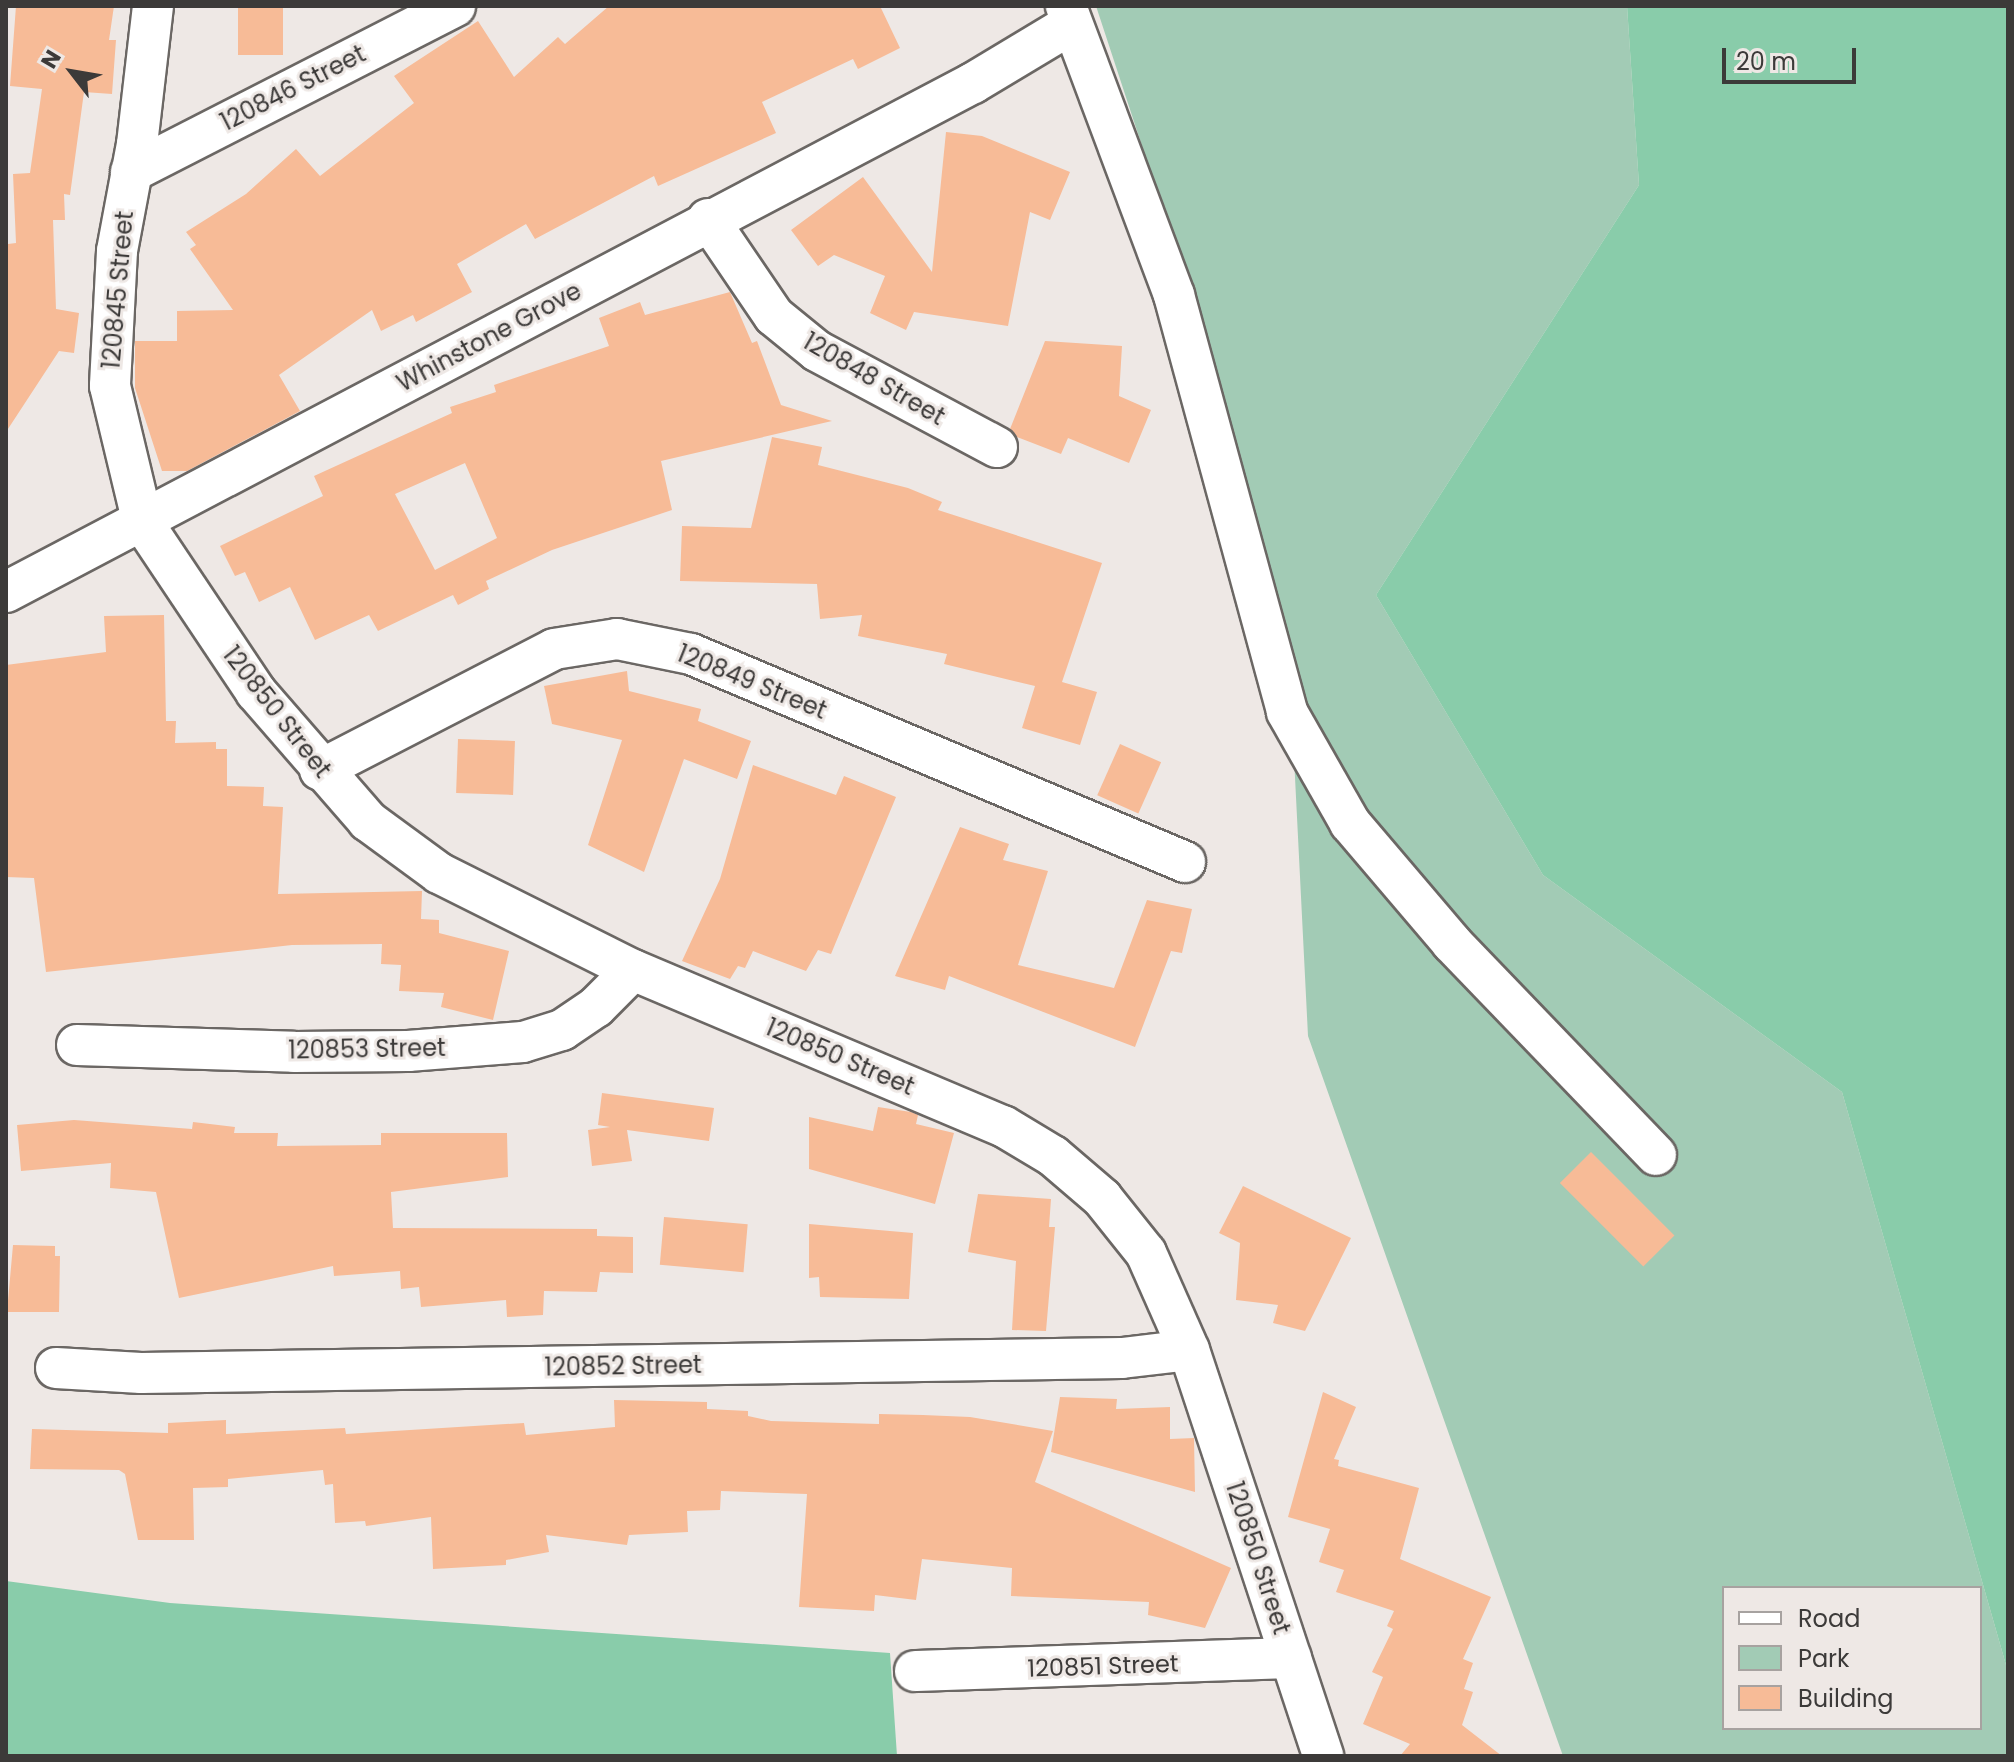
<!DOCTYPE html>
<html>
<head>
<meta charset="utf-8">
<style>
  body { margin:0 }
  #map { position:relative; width:2014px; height:1762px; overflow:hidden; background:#eee8e5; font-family:Poppins,sans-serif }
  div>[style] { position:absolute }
  .green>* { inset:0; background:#a2cbb5 }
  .forest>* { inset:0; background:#89ccaa }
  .building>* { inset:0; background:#f7bb97; transform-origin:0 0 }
  .roads { filter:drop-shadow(2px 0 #6b6764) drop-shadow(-2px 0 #6b6764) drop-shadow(0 2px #6b6764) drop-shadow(0 -2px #6b6764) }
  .street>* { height:40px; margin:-20px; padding:0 20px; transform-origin:20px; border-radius:20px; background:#fff }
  span { translate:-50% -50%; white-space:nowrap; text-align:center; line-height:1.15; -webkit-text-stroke:6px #eee8e5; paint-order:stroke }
  .street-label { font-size:24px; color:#3c3a39 }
  .frame { position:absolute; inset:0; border:8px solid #3c3a39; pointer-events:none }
  .legend { position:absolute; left:1722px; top:1586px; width:260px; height:144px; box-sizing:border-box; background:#eee8e5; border:2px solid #a7a2a0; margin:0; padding:10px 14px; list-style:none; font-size:24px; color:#3c3a39 }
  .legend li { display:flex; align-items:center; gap:16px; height:40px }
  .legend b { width:40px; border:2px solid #a7a2a0 }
  .north { position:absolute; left:32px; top:32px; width:80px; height:80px; -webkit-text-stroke:6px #eee8e5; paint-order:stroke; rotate:301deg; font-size:22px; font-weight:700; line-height:32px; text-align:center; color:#3c3a39 }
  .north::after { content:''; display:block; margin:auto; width:28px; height:36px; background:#3c3a39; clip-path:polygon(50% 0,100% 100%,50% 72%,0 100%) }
  .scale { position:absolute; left:1722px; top:48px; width:134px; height:36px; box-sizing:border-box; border:4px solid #3c3a39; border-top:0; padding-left:10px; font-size:24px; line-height:28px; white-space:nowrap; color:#3c3a39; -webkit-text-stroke:6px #eee8e5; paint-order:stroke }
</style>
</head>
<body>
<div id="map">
  <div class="green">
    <i style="clip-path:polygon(evenodd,1096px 6px,1627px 6px,1639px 185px,1376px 595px,1543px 875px,1842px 1092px,2008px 1672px,2008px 1756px,1563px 1756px,1308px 1036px,1289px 658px,1167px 222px,1096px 6px,1724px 1588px,1980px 1588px,1980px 1728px,1724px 1728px,1724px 1588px)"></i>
  </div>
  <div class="forest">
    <i style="clip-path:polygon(1627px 6px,2008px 6px,2008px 1672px,1842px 1092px,1543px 875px,1376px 595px,1639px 185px)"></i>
    <i style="clip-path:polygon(6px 1581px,170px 1603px,890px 1653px,897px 1756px,6px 1756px)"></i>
  </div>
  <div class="building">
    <i style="clip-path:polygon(16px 6px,114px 6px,109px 40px,116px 40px,112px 94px,84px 92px,70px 195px,64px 194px,65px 220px,53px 220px,56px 309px,79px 313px,74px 353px,59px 351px,6px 432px,8px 244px,16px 243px,13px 174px,30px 173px,42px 89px,10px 86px)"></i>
    <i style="left:238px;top:6px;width:45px;height:49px"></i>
    <i style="clip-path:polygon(609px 6px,880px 6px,900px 48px,858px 69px,853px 59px,762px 102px,776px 133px,658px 186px,654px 176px,535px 239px,526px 224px,457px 264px,472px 292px,416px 322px,413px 315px,381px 331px,372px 310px,279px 375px,300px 411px,187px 471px,162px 471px,135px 388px,135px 341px,177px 341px,177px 311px,233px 310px,190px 249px,196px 245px,186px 232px,246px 194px,296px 149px,320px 176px,414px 103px,394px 76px,478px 21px,514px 77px,558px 37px,565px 44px)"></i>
    <i style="clip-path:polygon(946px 132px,982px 136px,1070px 172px,1050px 220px,1030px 212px,1008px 326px,914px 312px,906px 330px,870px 313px,885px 276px,834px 255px,818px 266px,791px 230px,863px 177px,932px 272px)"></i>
    <i style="clip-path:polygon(evenodd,730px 292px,752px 343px,757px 341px,781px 405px,832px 421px,661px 461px,672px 510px,552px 550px,486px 581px,489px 589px,458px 605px,453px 595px,378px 631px,369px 615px,315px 640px,290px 587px,259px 602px,245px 572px,235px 576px,220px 546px,323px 496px,314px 476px,452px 413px,450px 407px,496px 392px,494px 385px,609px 346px,599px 318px,640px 302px,645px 315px,730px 292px,465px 463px,497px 538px,435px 570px,395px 494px,465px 463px)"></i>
    <i style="clip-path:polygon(1045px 341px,1122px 346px,1119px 396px,1151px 410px,1129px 463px,1068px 438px,1061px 454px,1017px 437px,1010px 429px)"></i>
    <i style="clip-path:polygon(772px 437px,822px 447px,818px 465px,908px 488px,942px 502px,938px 510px,1102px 563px,1062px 682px,1097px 692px,1080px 745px,1022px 728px,1035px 686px,944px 664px,947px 654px,858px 636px,862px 615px,820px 619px,817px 584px,680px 581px,682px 526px,751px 528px)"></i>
    <i style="clip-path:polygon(164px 615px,166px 721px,176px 721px,175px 743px,216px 742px,216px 749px,227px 749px,227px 786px,264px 787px,263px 806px,283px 807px,278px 894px,422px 891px,421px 919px,439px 920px,439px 933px,509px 951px,493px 1020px,441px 1007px,444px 993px,399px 991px,401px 965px,381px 964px,382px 944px,292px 945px,46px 972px,34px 878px,6px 877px,6px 665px,106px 652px,104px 616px)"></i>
    <i style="clip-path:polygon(627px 671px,629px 691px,701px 709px,698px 721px,751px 741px,737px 779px,684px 759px,644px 872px,588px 845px,622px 740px,552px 724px,544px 686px)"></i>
    <i style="left:458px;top:739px;width:57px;height:54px;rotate:2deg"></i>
    <i style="left:1120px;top:744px;width:45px;height:56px;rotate:24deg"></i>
    <i style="clip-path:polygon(753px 765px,836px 795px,844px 776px,896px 797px,831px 954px,818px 950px,806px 971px,753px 951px,745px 968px,738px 966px,730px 979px,682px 961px,720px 879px)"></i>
    <i style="clip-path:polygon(960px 827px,1009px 844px,1003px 860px,1048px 871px,1018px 965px,1114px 988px,1147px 900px,1192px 909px,1182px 953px,1171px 951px,1135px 1047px,949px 976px,945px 990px,895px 976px)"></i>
    <i style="clip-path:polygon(602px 1093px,714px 1108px,709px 1141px,627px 1130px,632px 1161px,592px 1166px,588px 1130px,610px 1127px,598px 1125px)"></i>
    <i style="clip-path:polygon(878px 1107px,911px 1112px,918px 1115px,916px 1124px,954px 1133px,935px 1204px,809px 1169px,809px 1117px,873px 1131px)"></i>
    <i style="clip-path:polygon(74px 1120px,192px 1129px,193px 1122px,235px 1127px,234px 1133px,278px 1133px,277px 1146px,381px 1145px,381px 1133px,507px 1133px,508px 1177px,391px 1192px,393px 1228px,597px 1229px,597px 1236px,633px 1237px,633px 1273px,600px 1272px,597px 1292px,544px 1291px,543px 1315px,507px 1317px,506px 1300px,421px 1307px,419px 1287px,401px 1289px,400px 1271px,334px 1276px,333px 1266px,179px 1298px,156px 1192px,110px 1188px,111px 1163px,21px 1171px,17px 1125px)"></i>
    <i style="left:1591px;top:1152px;width:118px;height:44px;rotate:45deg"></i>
    <i style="clip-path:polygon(1243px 1186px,1351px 1238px,1305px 1331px,1273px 1323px,1278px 1305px,1236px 1300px,1240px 1243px,1219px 1233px)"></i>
    <i style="clip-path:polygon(978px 1194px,1051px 1199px,1049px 1227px,1055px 1227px,1046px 1331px,1012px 1330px,1016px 1261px,968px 1252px)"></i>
    <i style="left:664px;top:1217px;width:84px;height:48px;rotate:5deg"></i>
    <i style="clip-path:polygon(809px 1224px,913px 1233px,909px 1299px,820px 1297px,819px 1277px,809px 1278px)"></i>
    <i style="clip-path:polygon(13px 1245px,55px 1246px,55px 1256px,60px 1256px,59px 1312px,7px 1312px)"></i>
    <i style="clip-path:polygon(1323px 1392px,1356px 1407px,1334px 1459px,1339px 1460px,1338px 1466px,1419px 1488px,1400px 1559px,1491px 1597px,1463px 1659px,1473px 1663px,1464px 1689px,1473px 1692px,1462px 1725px,1502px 1756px,1400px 1756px,1410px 1744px,1363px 1724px,1383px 1677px,1372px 1672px,1393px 1629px,1387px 1626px,1394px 1611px,1336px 1592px,1344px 1570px,1319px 1562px,1330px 1529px,1288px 1517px)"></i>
    <i style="clip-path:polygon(1060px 1397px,1117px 1399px,1116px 1409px,1170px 1407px,1170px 1439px,1194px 1438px,1195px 1492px,1051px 1452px)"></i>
    <i style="clip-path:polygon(614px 1400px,707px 1402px,707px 1409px,748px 1411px,748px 1416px,771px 1421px,879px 1424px,879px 1414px,923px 1415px,970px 1417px,1053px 1431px,1035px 1482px,1231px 1568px,1205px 1628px,1148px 1615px,1149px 1602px,1011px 1596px,1012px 1568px,922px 1559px,916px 1600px,875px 1595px,874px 1611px,799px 1607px,807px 1494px,721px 1491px,720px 1510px,687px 1511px,688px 1532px,629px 1535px,627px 1545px,546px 1535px,549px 1552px,506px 1560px,506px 1565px,433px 1569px,431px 1517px,366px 1526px,365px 1521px,335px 1523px,333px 1484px,325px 1485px,323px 1470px,228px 1479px,228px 1487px,193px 1488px,194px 1540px,138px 1540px,125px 1474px,119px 1470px,30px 1469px,32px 1429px,168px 1433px,168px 1423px,226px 1420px,226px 1434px,345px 1428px,346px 1434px,524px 1423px,526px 1435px,615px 1427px)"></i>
  </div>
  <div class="roads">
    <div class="street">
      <i style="left:153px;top:6px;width:139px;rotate:96.6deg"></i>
      <i style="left:137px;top:144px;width:109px;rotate:100.6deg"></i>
      <i style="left:117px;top:251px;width:135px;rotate:93deg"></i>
      <i style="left:110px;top:386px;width:141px;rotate:76.5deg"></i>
      <i style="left:143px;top:523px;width:203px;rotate:56.2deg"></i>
      <i style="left:256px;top:692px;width:171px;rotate:49deg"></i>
      <i style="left:368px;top:821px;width:88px;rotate:36.2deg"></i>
      <i style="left:439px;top:873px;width:217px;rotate:26.6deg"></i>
      <i style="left:633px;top:970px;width:402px;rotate:22.9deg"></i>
      <i style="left:1003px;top:1126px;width:58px;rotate:31deg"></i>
      <i style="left:1053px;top:1156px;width:65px;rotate:40.6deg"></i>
      <i style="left:1102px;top:1198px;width:70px;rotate:51.3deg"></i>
      <i style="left:1146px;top:1253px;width:106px;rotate:66.1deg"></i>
      <i style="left:1189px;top:1350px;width:428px;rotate:71.7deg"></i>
      <i style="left:1066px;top:6px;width:309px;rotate:69.5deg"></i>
      <i style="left:1174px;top:295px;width:432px;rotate:74.8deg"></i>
      <i style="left:1287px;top:712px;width:128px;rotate:60.4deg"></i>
      <i style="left:1350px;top:823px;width:157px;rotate:49.6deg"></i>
      <i style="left:1452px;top:943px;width:294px;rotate:46.1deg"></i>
      <i style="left:131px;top:172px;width:364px;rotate:-27.1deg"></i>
      <i style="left:708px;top:219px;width:117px;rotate:55.8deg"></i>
      <i style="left:774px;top:316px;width:55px;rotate:39.1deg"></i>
      <i style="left:817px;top:351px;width:204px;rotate:28.1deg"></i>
      <i style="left:6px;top:592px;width:1093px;rotate:-27.76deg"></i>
      <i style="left:973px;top:83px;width:114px;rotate:-31deg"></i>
      <i style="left:320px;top:770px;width:263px;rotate:-27.3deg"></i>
      <i style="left:554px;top:649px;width:64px;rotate:-9deg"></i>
      <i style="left:617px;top:639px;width:76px;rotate:11.5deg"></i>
      <i style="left:691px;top:654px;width:536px;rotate:22.83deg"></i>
      <i style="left:77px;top:1045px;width:217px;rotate:1.8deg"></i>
      <i style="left:294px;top:1052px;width:114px;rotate:-0.5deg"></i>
      <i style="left:408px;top:1051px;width:115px;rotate:-4.5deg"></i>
      <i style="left:523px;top:1042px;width:41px;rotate:-17.1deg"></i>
      <i style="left:562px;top:1030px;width:41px;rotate:-34.1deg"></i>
      <i style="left:596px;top:1007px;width:52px;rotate:-45deg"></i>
      <i style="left:56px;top:1368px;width:85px;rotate:3.4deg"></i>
      <i style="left:141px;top:1373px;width:981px;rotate:-0.88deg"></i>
      <i style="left:1122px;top:1358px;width:67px;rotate:-6.8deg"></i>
      <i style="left:915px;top:1671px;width:376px;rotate:-2deg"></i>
    </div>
  </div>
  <div class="street-label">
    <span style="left:293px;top:88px;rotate:-27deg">120846 Street</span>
    <span style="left:118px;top:290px;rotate:-85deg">120845 Street</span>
    <span style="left:489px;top:337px;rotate:-28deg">Whinstone Grove</span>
    <span style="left:874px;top:379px;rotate:30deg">120848 Street</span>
    <span style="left:752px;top:682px;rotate:22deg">120849 Street</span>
    <span style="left:277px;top:712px;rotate:52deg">120850 Street</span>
    <span style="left:367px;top:1049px;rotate:-1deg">120853 Street</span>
    <span style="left:840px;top:1057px;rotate:23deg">120850 Street</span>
    <span style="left:623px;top:1366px;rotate:-1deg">120852 Street</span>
    <span style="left:1258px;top:1558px;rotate:72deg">120850 Street</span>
    <span style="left:1103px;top:1666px;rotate:-2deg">120851 Street</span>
  </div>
  <div class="frame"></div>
  <ul class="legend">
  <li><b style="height:10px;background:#fff"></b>Road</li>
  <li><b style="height:22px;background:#a2cbb5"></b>Park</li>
  <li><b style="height:22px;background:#f7bb97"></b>Building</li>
  </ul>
  <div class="north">N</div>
  <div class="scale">20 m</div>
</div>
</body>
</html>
